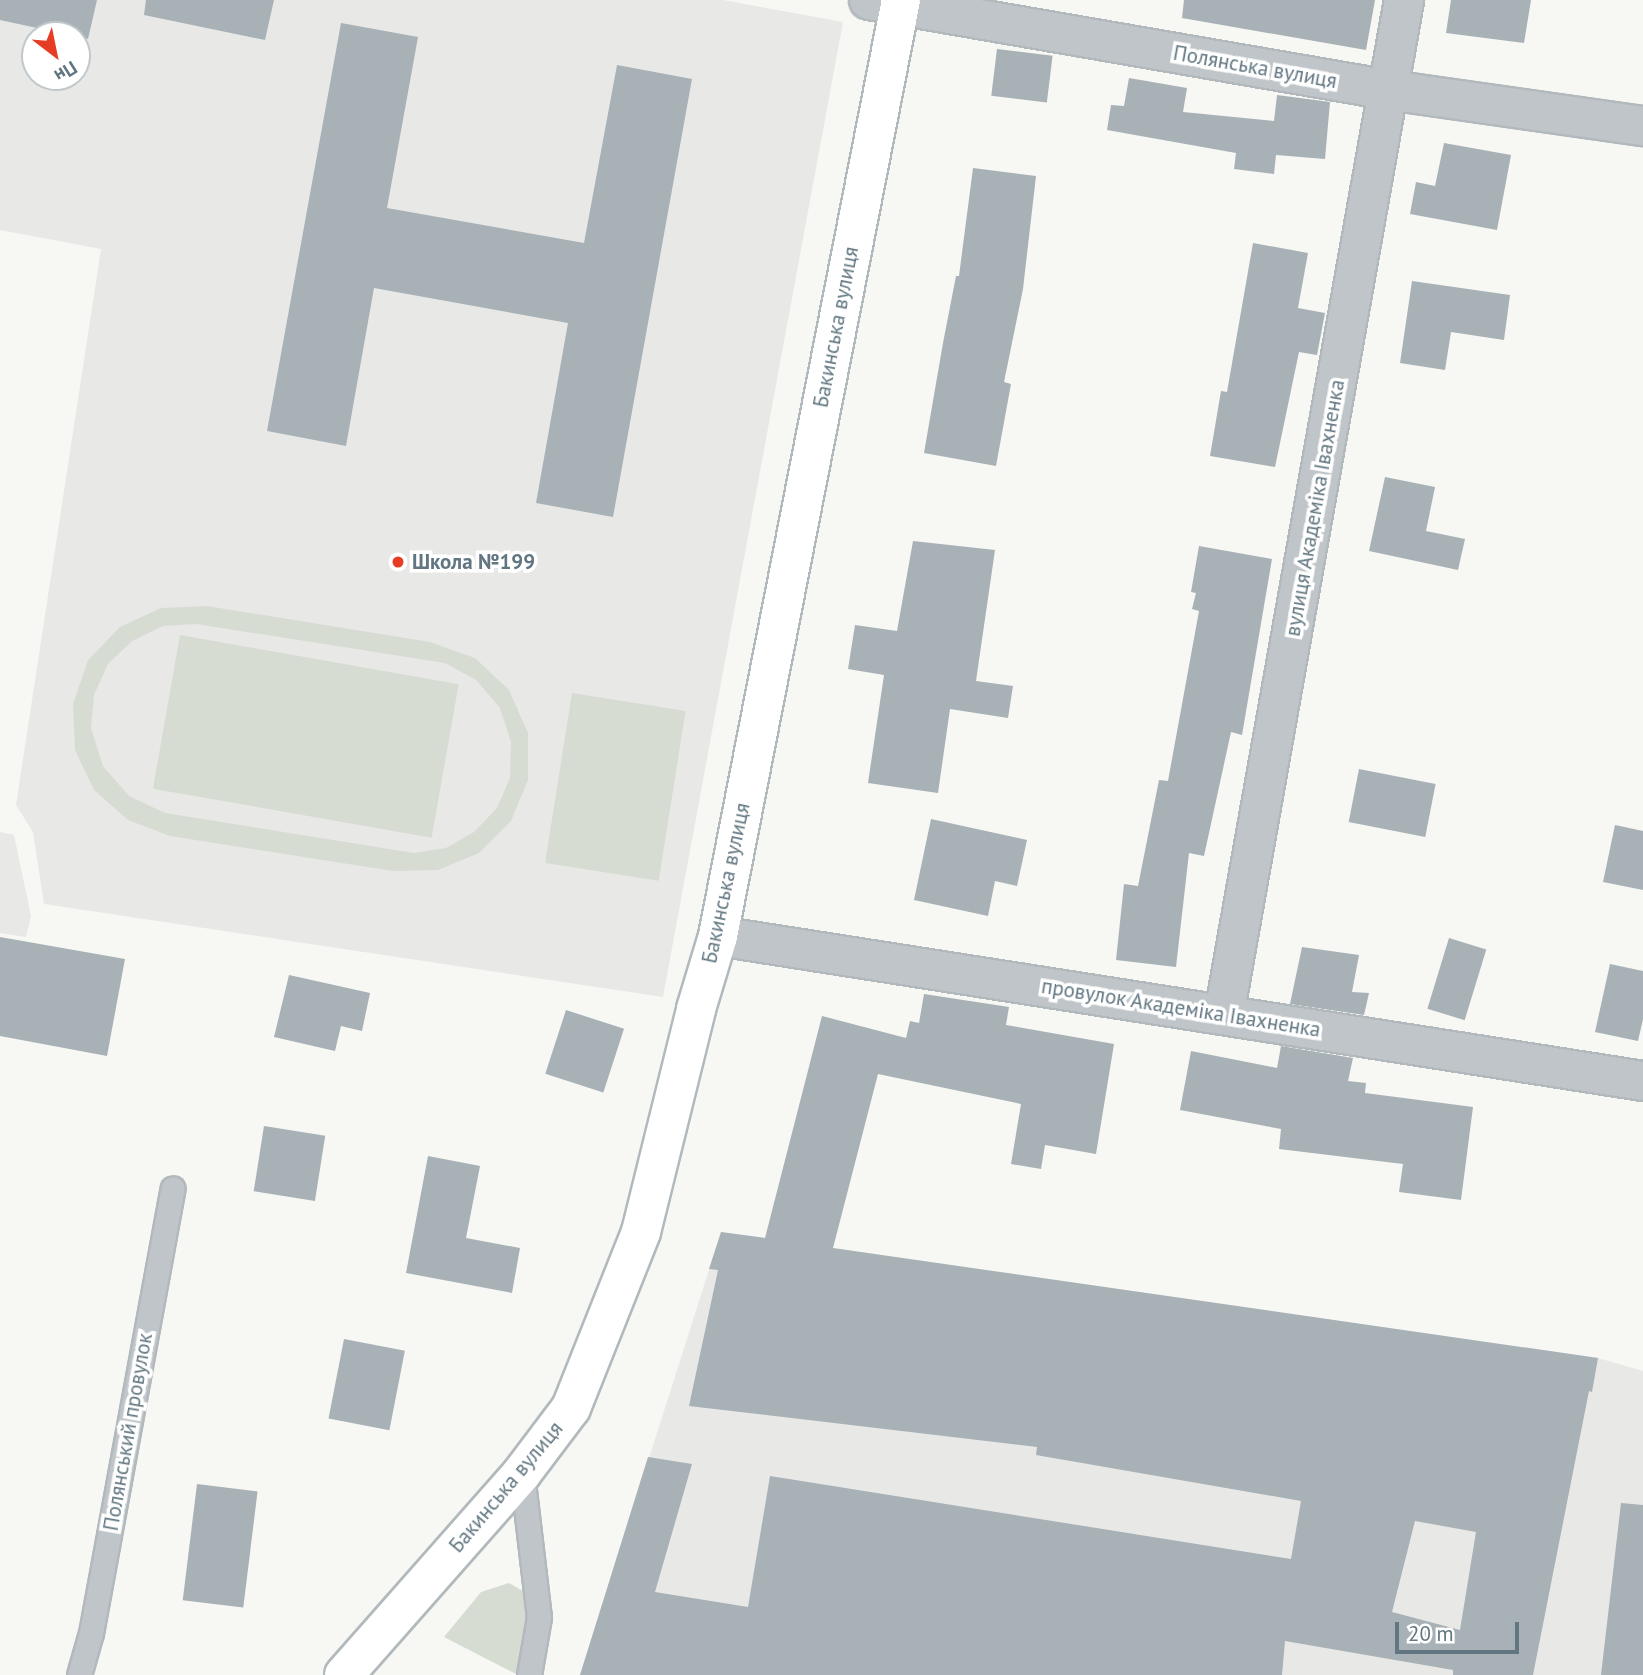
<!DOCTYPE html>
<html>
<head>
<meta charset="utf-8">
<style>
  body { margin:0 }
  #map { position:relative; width:1643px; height:1675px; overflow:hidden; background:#f7f7f4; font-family:"PT Sans",sans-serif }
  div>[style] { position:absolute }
  .built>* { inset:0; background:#e8e8e7 }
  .green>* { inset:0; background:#d7dcd3; transform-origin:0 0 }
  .building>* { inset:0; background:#a7b1b6; transform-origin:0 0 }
  .roads { filter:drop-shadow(2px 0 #b2b9bd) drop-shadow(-2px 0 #b2b9bd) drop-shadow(0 2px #b2b9bd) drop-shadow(0 -2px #b2b9bd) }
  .lane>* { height:23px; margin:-11.5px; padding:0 11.5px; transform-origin:11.5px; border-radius:11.5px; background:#bfc5c8 }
  .street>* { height:38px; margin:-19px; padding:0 19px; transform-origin:19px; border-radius:19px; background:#bfc5c8 }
  .secondary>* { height:38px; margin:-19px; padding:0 19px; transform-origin:19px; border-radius:19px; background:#fff }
  .dots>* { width:19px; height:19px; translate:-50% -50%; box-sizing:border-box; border:4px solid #fff; border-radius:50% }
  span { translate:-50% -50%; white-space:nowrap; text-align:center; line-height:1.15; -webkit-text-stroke:7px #fff; paint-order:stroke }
  .street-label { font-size:21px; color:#617680 }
  .poi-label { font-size:21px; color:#617680; font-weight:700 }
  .left { translate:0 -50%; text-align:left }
  .north { position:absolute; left:21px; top:21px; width:70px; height:70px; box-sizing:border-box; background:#fff; border:2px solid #c0c8cc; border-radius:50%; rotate:148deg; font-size:19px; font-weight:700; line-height:28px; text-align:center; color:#617680 }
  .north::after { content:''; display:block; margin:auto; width:24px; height:32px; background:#e73c24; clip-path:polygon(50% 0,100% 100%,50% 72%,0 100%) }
  .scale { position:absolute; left:1395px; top:1622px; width:124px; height:32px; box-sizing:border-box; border:4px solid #617680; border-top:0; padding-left:9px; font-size:21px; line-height:24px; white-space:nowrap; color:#617680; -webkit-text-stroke:5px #fff; paint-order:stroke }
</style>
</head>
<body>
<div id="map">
  <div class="built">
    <i style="clip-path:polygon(evenodd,0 0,723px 0,843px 22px,663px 997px,44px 904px,33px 832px,16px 805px,101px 249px,0 230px,0 0,35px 35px,77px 35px,77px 77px,35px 77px,35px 35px)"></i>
    <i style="clip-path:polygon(0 832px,14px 835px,31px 916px,26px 937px,0 933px)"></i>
    <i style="clip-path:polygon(721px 1232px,1598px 1358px,1643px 1371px,1643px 1675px,580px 1675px)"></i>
  </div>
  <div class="green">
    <i style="clip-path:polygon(evenodd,207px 606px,430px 642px,475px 658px,509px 690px,528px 733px,528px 780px,511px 821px,479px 853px,438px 870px,393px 871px,170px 836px,128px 820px,94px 790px,75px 750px,73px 704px,88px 660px,120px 627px,161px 608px,207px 606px,196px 624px,445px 663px,476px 680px,500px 708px,511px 742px,510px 778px,497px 808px,474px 832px,446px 848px,414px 853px,165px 813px,129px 796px,103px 766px,91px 728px,94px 695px,108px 664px,132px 641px,163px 626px,196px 624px)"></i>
    <i style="left:180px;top:635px;width:283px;height:156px;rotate:10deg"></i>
    <i style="left:572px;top:693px;width:115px;height:172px;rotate:9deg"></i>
    <i style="clip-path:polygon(509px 1583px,523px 1591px,529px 1605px,529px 1625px,518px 1675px,444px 1637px,481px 1592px)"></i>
  </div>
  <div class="building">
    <i style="clip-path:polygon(0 0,97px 0,88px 39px,0 20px)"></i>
    <i style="clip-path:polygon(146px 0,274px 0,265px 40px,144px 15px)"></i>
    <i style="clip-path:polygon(1184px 0,1375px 0,1366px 50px,1182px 18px)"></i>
    <i style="clip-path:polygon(1451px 0,1531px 0,1524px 43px,1446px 33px)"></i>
    <i style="clip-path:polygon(341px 23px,418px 37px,387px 208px,584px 243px,617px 65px,692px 79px,613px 517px,536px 503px,568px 323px,374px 288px,346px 446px,267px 431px)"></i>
    <i style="left:997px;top:49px;width:56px;height:47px;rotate:7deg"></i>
    <i style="clip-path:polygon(1129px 78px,1187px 88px,1183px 112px,1274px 121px,1277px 95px,1330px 102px,1325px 159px,1276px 155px,1274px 174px,1234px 169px,1236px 153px,1107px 130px,1111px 105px,1124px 106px)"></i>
    <i style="clip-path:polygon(1444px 143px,1511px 155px,1497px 230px,1410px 214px,1416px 182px,1435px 186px)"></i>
    <i style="clip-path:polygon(973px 168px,1036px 176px,1023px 289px,1004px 382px,1011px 384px,996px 466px,924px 453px,943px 343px,956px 276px,959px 276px)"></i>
    <i style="clip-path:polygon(1253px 243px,1308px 253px,1298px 308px,1325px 313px,1317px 355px,1299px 352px,1275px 467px,1210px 456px,1221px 391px,1227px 392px)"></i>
    <i style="clip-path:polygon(1412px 281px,1510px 295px,1504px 340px,1451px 332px,1445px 370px,1400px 363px)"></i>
    <i style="clip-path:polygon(1385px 477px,1435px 487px,1426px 531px,1465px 539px,1458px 570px,1369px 551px)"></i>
    <i style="clip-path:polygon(913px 541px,995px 550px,976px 681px,1013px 686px,1008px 718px,950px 709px,938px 793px,868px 783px,884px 675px,848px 669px,855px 625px,897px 631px)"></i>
    <i style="clip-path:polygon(1199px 546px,1272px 559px,1242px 735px,1231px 732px,1204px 856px,1189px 853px,1176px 967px,1116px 960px,1124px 884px,1138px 886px,1159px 780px,1168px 781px,1199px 611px,1192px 609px,1196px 593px,1191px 592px)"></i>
    <i style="left:1359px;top:769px;width:78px;height:54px;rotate:11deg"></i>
    <i style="clip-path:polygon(931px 819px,1027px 840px,1017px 886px,995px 881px,988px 916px,914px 900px)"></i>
    <i style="clip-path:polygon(1615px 825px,1643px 831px,1643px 890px,1603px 882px)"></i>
    <i style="clip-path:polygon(0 937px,125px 959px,107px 1056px,0 1036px)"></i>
    <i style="left:1449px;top:938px;width:39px;height:74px;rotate:17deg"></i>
    <i style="clip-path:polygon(1302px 947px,1359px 955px,1352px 992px,1369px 993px,1364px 1015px,1290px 1004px)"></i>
    <i style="clip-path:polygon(1610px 964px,1643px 971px,1643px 1019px,1638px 1041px,1595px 1032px)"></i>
    <i style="clip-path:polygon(289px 975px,370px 993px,362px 1031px,341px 1026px,335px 1051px,274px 1037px)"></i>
    <i style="clip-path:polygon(evenodd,924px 994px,1009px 1007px,1006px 1025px,1114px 1044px,1096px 1154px,1045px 1145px,1041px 1169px,1011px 1164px,1021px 1104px,878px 1074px,833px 1248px,1598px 1358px,1592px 1392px,1589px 1391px,1533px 1675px,1453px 1675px,1453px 1670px,1285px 1641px,1282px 1675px,580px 1675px,648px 1457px,692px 1464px,655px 1592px,748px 1607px,770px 1476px,1291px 1559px,1301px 1501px,1036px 1455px,1037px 1447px,689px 1406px,718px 1270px,709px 1269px,721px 1232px,765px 1238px,822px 1016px,906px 1038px,910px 1021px,919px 1023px,924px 994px,1415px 1521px,1476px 1532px,1460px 1630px,1392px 1612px,1415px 1521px)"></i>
    <i style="left:566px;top:1010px;width:61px;height:67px;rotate:18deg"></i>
    <i style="clip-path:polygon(1281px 1046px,1353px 1058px,1348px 1081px,1366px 1083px,1365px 1093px,1473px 1107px,1461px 1200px,1399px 1192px,1403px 1164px,1279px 1149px,1281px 1129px,1180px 1110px,1191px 1051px,1277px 1068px)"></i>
    <i style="left:264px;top:1126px;width:62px;height:66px;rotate:9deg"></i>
    <i style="clip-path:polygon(428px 1156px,480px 1166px,466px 1238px,520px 1248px,512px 1293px,406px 1273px)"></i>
    <i style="left:344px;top:1339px;width:62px;height:81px;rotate:11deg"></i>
    <i style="left:197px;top:1484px;width:61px;height:117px;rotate:7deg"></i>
    <i style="clip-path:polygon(1621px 1503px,1643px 1505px,1643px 1675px,1601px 1675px)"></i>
  </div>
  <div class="roads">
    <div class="lane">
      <i style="left:522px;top:1473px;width:145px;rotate:83.3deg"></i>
      <i style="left:539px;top:1617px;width:59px;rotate:99.8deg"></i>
      <i style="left:79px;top:1675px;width:44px;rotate:-74.1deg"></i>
      <i style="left:91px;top:1633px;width:452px;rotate:-79.6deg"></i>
    </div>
    <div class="street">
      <i style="left:869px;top:0;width:528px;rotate:9.82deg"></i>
      <i style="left:1389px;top:90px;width:257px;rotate:8.1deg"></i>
      <i style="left:718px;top:936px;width:936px;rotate:8.91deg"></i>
      <i style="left:1224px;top:1015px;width:1031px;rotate:-79.94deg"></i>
    </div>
    <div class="secondary">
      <i style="left:344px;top:1675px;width:269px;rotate:-48.6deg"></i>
      <i style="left:522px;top:1473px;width:81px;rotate:-53deg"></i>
      <i style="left:571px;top:1408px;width:189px;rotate:-68.3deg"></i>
      <i style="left:641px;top:1232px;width:230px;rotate:-76.1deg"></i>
      <i style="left:696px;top:1009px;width:76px;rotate:-73.2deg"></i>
      <i style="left:718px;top:936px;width:954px;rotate:-78.94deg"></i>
    </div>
  </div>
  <div class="dots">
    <i style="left:398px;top:562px;background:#e73c24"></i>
  </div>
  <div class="street-label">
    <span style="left:1255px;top:67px;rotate:10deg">Полянська вулиця</span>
    <span style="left:836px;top:327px;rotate:-79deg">Бакинська вулиця</span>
    <span style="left:1315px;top:508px;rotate:-80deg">вулиця Академіка Івахненка</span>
    <span style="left:726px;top:883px;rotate:-78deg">Бакинська вулиця</span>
    <span style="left:1181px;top:1008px;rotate:9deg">провулок Академіка Івахненка</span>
    <span style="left:128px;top:1432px;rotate:-80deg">Полянський провулок</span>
    <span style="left:506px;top:1487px;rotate:-50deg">Бакинська вулиця</span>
  </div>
  <div class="poi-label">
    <span class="left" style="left:412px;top:562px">Школа №199</span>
  </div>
  <div class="north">Пн</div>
  <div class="scale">20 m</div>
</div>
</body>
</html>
